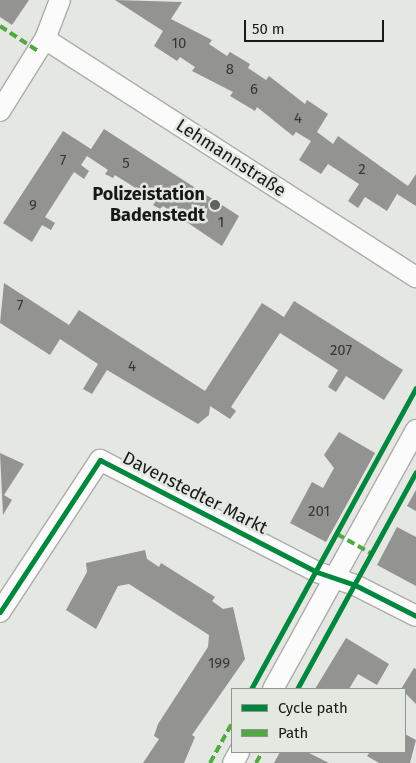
<!DOCTYPE html>
<html>
<head>
<meta charset="utf-8">
<style>
  body { margin:0 }
  #map { position:relative; width:416px; height:763px; overflow:hidden; background:#e4e7e2; font-family:"Fira Sans",sans-serif }
  div>[style] { position:absolute }
  .building>* { inset:0; background:#939491 }
  .roads { filter:drop-shadow(1px 0 #abada9) drop-shadow(-1px 0 #abada9) drop-shadow(0 1px #abada9) drop-shadow(0 -1px #abada9) }
  .minor>* { height:20px; margin:-10px; padding:0 10px; transform-origin:10px; border-radius:10px; background:#fbfbfb }
  .quiet>* { height:4px; margin-top:-2px; transform-origin:0; background:repeating-linear-gradient(90deg,#52a942 0 8px,transparent 0 12px) }
  .cycleway>* { height:5px; margin:-2.5px; padding:0 2.5px; transform-origin:2.5px; border-radius:2.5px; background:#00873e }
  .dots>* { width:14px; height:14px; translate:-50% -50%; box-sizing:border-box; border:2px solid #e3e8e1; border-radius:50% }
  span { translate:-50% -50%; white-space:nowrap; text-align:center; line-height:1.15; -webkit-text-stroke:5px #e3e8e1; paint-order:stroke }
  .number-label { font-size:15px; color:#363836 }
  .number-label span { -webkit-text-stroke-width:0 }
  .street-label { font-size:18px; color:#171917 }
  .poi-label { font-size:18px; color:#171917; font-weight:700 }
  .right { translate:-100% -50%; text-align:right }
  .legend { position:absolute; left:231px; top:688px; width:175px; height:65px; box-sizing:border-box; background:#e3e8e1; border:1px solid #919590; margin:0; padding:6px 9px; list-style:none; font-size:15px; color:#171917 }
  .legend li { display:flex; align-items:center; gap:10px; height:25px }
  .legend b { width:25px; border:1px solid #919590 }
  .scale { position:absolute; left:244px; top:20px; width:140px; height:22px; box-sizing:border-box; border:2px solid #171917; border-top:0; padding-left:6px; font-size:15px; line-height:18px; white-space:nowrap; color:#171917; -webkit-text-stroke:4px #e3e8e1; paint-order:stroke }
</style>
</head>
<body>
<div id="map">
  <div class="building">
    <i style="clip-path:polygon(0 0,29px 0,12px 25px,0 17px)"></i>
    <i style="clip-path:polygon(115px 0,182px 2px,171px 19px,212px 40px,209px 44px,227px 56px,230px 52px,250px 64px,248px 68px,266px 80px,269px 76px,305px 104px,307px 100px,328px 114px,317px 132px,333px 144px,338px 136px,408px 186px,416px 174px,416px 206px,397px 194px,387px 211px,365px 197px,358px 208px,348px 201px,359px 184px,328px 164px,321px 174px,299px 160px,311px 141px,296px 132px,293px 136px,257px 107px,255px 111px,230px 96px,233px 92px,192px 71px,195px 67px,180px 57px,177px 61px,154px 46px,163px 31px)"></i>
    <i style="clip-path:polygon(104px 129px,239px 216px,222px 246px,163px 206px,160px 209px,153px 205px,156px 201px,115px 175px,113px 178px,105px 174px,108px 170px,87px 156px,81px 165px,89px 171px,84px 179px,74px 172px,45px 217px,55px 223px,51px 230px,42px 225px,32px 242px,3px 223px,63px 131px,91px 149px)"></i>
    <i style="clip-path:polygon(4px 283px,69px 325px,79px 310px,205px 391px,262px 303px,284px 317px,294px 301px,403px 370px,384px 400px,346px 376px,336px 392px,328px 387px,338px 370px,280px 333px,231px 407px,236px 411px,230px 419px,210px 406px,209px 415px,198px 424px,107px 370px,92px 394px,83px 389px,98px 364px,60px 339px,50px 355px,0 323px)"></i>
    <i style="clip-path:polygon(339px 432px,375px 453px,326px 542px,290px 523px,312px 482px,323px 488px,334px 468px,324px 455px)"></i>
    <i style="clip-path:polygon(0 453px,24px 464px,4px 495px,12px 500px,3px 515px)"></i>
    <i style="clip-path:polygon(416px 490px,416px 511px,407px 506px)"></i>
    <i style="clip-path:polygon(397px 527px,416px 537px,416px 586px,377px 565px)"></i>
    <i style="clip-path:polygon(145px 550px,147px 559px,159px 567px,161px 563px,215px 597px,212px 601px,223px 609px,233px 607px,245px 659px,192px 735px,195px 737px,184px 763px,143px 763px,159px 739px,154px 736px,158px 724px,208px 647px,209px 635px,129px 584px,118px 586px,96px 629px,66px 610px,87px 572px,86px 563px)"></i>
    <i style="clip-path:polygon(346px 638px,389px 664px,377px 685px,358px 674px,349px 689px,315px 689px)"></i>
    <i style="clip-path:polygon(414px 668px,416px 669px,416px 704px,401px 689px)"></i>
    <i style="clip-path:polygon(405px 734px,416px 740px,410px 763px,379px 763px,367px 756px,370px 752px,405px 752px)"></i>
    <i style="clip-path:polygon(280px 752px,307px 752px,329px 763px,274px 763px)"></i>
  </div>
  <div class="roads">
    <div class="minor">
      <i style="left:45px;top:39px;width:441px;rotate:32.7deg"></i>
      <i style="left:0;top:111px;width:85px;rotate:-58deg"></i>
      <i style="left:45px;top:39px;width:42px;rotate:-69deg"></i>
      <i style="left:0;top:612px;width:182px;rotate:-56.7deg"></i>
      <i style="left:100px;top:460px;width:244px;rotate:27.3deg"></i>
      <i style="left:317px;top:572px;width:40px;rotate:18.9deg"></i>
      <i style="left:355px;top:585px;width:68px;rotate:26.9deg"></i>
      <i style="left:273px;top:689px;width:296px;rotate:-61.1deg"></i>
      <i style="left:233px;top:763px;width:13px;rotate:-61deg"></i>
    </div>
  </div>
  <div class="quiet">
    <i style="left:0;top:26px;width:45px;rotate:33.3deg"></i>
    <i style="left:337px;top:534px;width:40px;rotate:29.7deg"></i>
    <i style="left:210px;top:763px;width:46px;rotate:-61.2deg"></i>
    <i style="left:256px;top:763px;width:13px;rotate:-61deg"></i>
  </div>
  <div class="cycleway">
    <i style="left:0;top:612px;width:182px;rotate:-56.7deg"></i>
    <i style="left:100px;top:460px;width:244px;rotate:27.3deg"></i>
    <i style="left:317px;top:572px;width:40px;rotate:18.9deg"></i>
    <i style="left:355px;top:585px;width:68px;rotate:26.9deg"></i>
    <i style="left:251px;top:689px;width:343px;rotate:-61.3deg"></i>
    <i style="left:297px;top:689px;width:247px;rotate:-61.3deg"></i>
  </div>
  <div class="dots">
    <i style="left:215px;top:205px;background:#5f615e"></i>
  </div>
  <div class="number-label">
    <span style="left:179px;top:44px">10</span>
    <span style="left:230px;top:70px">8</span>
    <span style="left:254px;top:90px">6</span>
    <span style="left:298px;top:119px">4</span>
    <span style="left:63px;top:161px">7</span>
    <span style="left:126px;top:164px">5</span>
    <span style="left:362px;top:170px">2</span>
    <span style="left:33px;top:206px">9</span>
    <span style="left:221px;top:223px">1</span>
    <span style="left:20px;top:306px">7</span>
    <span style="left:341px;top:351px">207</span>
    <span style="left:132px;top:367px">4</span>
    <span style="left:319px;top:512px">201</span>
    <span style="left:219px;top:664px">199</span>
  </div>
  <div class="street-label">
    <span style="left:231px;top:158px;rotate:33deg">Lehmannstraße</span>
    <span style="left:195px;top:493px;rotate:27deg">Davenstedter Markt</span>
  </div>
  <div class="poi-label">
    <span class="right" style="left:205px;top:205px">Polizeistation<br>Badenstedt</span>
  </div>
  <ul class="legend">
  <li><b style="height:6px;background:#00873e"></b>Cycle path</li>
  <li><b style="height:6px;background:#52a942"></b>Path</li>
  </ul>
  <div class="scale">50 m</div>
</div>
</body>
</html>
